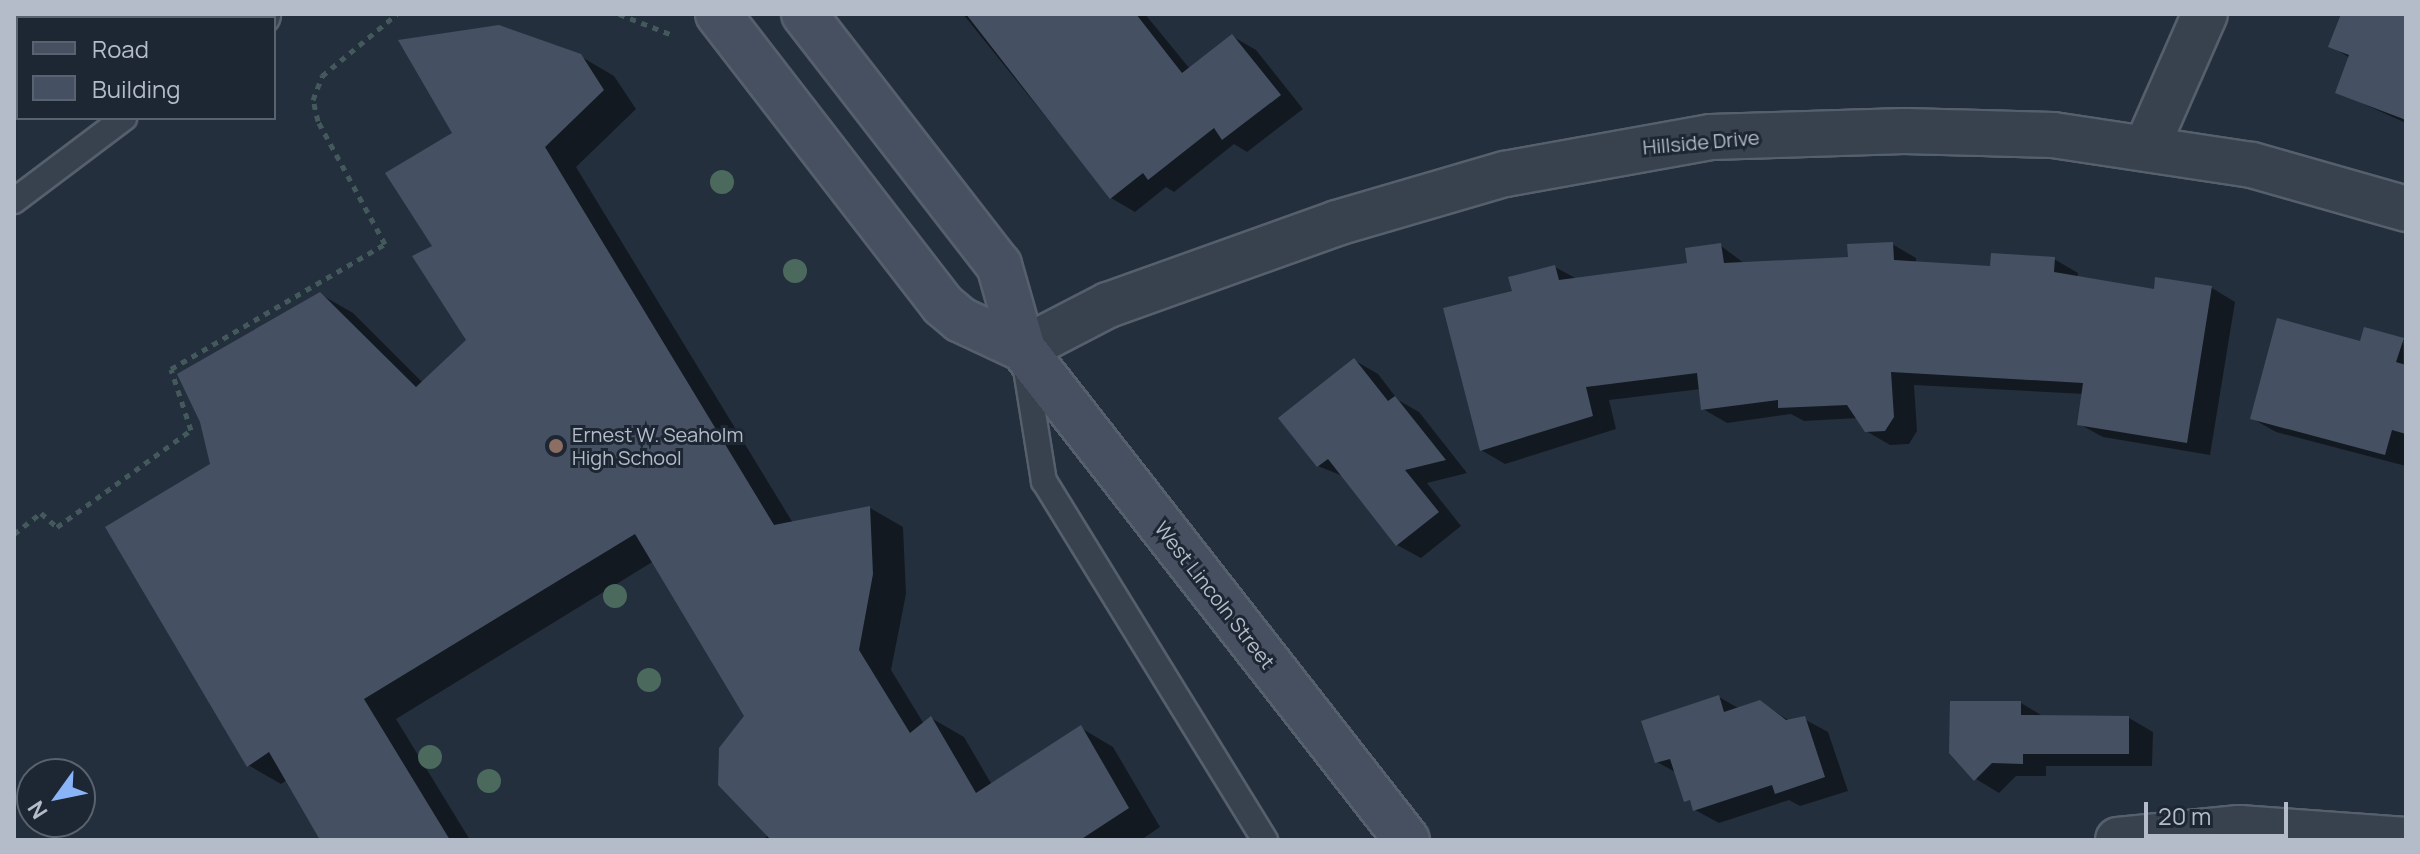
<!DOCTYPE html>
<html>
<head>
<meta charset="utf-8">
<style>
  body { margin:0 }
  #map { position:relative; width:2420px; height:854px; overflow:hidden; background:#242f3e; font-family:Manrope,sans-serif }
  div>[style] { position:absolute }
  .shadow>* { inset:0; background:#0007 }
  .building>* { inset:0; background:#455162 }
  .path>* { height:5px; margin-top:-2.5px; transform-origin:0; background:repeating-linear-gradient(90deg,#44595c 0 6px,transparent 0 12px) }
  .roads { filter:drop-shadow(2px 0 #565f6c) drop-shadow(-2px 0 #565f6c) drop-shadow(0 2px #565f6c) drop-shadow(0 -2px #565f6c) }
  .lane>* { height:24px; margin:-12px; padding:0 12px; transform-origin:12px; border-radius:12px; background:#38414e }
  .street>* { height:44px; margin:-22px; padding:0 22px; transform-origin:22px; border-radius:22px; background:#38414e }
  .secondary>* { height:44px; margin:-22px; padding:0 22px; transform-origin:22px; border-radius:22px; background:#465061 }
  .trees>* { width:24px; height:24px; margin:-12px; border-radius:50%; background:#4b6a5d }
  .dots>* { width:22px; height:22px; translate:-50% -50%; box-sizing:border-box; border:4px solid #1d2633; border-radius:50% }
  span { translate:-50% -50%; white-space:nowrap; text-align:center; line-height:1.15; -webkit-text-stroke:6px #1d2633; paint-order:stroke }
  .street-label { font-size:20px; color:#b4bcc9 }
  .poi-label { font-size:20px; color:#b4bcc9 }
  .left { translate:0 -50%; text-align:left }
  .frame { position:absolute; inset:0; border:16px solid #b4bcc9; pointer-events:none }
  .legend { position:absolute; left:16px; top:16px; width:260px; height:104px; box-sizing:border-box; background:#1d2633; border:2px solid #59626f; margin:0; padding:10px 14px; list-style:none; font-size:24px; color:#b4bcc9 }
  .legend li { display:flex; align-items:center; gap:16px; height:40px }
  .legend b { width:40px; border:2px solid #59626f }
  .north { position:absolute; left:16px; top:758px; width:80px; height:80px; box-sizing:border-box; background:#1d2633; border:2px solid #59626f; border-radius:50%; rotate:237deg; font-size:22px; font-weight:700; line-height:32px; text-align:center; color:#b4bcc9 }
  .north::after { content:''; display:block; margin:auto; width:28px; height:36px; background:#8ab4f8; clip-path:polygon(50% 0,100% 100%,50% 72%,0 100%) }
  .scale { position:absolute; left:2144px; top:802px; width:144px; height:36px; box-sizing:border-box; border:4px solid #b4bcc9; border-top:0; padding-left:10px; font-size:24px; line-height:28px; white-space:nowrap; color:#b4bcc9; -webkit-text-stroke:6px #1d2633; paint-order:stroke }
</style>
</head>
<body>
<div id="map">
  <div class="shadow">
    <i style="clip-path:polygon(14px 14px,104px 14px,107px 18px,18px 18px,18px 56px)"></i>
    <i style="clip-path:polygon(963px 14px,1145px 14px,1190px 69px,1232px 36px,1256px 50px,1303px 109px,1247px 152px,1234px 144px,1174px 192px,1166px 187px,1135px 212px,1111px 198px)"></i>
    <i style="clip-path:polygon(2344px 14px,2406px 14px,2406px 123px,2337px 92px,2350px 58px,2331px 46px)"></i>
    <i style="clip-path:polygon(580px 56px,614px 76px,636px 109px,576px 167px,793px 523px,870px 508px,903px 527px,906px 594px,891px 670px,924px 724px,931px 718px,964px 737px,992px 785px,1081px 728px,1113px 747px,1160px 827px,1141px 840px,763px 840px,768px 835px,747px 717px,654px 561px,396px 719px,470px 840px,323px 840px,287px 780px,281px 784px,248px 765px,320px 294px,353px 313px,423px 383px,469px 340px,435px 247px)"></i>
    <i style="clip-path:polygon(1892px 244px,1916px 258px,1916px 264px,1992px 268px,2054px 259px,2078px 273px,2077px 278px,2155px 291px,2157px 279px,2212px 288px,2235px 302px,2210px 455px,2103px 437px,2079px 424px,2084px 394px,1914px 385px,1917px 431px,1909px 444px,1890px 445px,1866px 431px,1858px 418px,1804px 421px,1791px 414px,1727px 423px,1703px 409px,1701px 389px,1609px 400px,1616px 429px,1505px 464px,1481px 450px,1515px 293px,1555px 267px,1577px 279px,1689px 265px,1720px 245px,1745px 264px,1850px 258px)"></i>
    <i style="clip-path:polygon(2403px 340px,2406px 466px,2276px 432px,2253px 419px,2361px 343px)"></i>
    <i style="clip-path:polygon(1354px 360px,1378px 374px,1398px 400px,1419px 412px,1467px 473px,1427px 483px,1461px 526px,1421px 558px,1397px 545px,1345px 477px,1318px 466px)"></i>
    <i style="clip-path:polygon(1719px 697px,1740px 709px,1760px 703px,1790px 721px,1804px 719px,1828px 732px,1848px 791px,1800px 806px,1789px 800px,1719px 823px,1695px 810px,1677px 773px,1657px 762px)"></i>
    <i style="clip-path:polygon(2021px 703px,2046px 718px,2129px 718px,2153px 732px,2152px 766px,2046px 766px,2046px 776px,2016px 776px,1999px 793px,1976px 779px)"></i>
  </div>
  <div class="building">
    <i style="clip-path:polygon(966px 14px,1136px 14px,1182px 73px,1232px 34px,1281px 95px,1222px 140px,1214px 128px,1148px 180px,1143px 173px,1110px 199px)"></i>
    <i style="clip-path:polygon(2341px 14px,2406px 14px,2406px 120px,2335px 93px,2349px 55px,2328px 47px)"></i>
    <i style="clip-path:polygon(499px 25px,581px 54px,604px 90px,545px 147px,774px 525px,870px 506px,873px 574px,859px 650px,910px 733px,931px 716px,976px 793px,1081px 725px,1129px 808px,1080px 840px,771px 840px,718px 785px,719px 748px,744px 716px,635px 534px,364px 699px,450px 840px,320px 840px,269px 752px,247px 767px,105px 527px,210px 464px,200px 422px,177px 374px,320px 292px,416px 387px,466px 340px,412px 256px,432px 246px,385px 173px,452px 133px,398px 40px)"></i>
    <i style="clip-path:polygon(1893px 242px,1894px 260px,1990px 266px,1991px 253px,2055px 257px,2054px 272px,2154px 289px,2155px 277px,2212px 286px,2187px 443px,2077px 425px,2083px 383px,1891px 372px,1894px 417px,1885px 431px,1865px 432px,1847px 405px,1778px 408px,1778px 400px,1701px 410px,1697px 373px,1586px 387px,1593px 416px,1480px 451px,1443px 308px,1512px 291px,1508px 277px,1555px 265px,1559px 280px,1687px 263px,1685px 248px,1721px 243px,1724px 263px,1848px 257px,1847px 244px)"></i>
    <i style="clip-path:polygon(2277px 318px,2360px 341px,2364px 327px,2404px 338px,2396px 362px,2406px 365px,2406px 434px,2392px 430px,2385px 455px,2250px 419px)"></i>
    <i style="clip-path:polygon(1354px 358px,1388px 401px,1395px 396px,1446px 460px,1405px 470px,1439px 512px,1396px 546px,1328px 459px,1317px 467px,1278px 418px)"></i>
    <i style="clip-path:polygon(1719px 695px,1724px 712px,1760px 700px,1786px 720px,1805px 716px,1825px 777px,1775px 794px,1772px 785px,1693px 811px,1690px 800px,1684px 802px,1670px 759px,1655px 763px,1641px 721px)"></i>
    <i style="clip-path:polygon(1950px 701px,2021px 701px,2021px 715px,2129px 716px,2129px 754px,2023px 754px,2023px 764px,1992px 763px,1974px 781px,1949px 753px)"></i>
  </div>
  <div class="path">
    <i style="left:619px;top:14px;width:55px;rotate:21.4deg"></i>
    <i style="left:14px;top:534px;width:34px;rotate:-38deg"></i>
    <i style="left:41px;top:513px;width:21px;rotate:41deg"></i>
    <i style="left:57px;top:527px;width:165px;rotate:-35.9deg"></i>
    <i style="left:191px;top:430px;width:64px;rotate:-108.2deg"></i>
    <i style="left:171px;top:369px;width:248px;rotate:-30.3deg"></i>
    <i style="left:385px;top:244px;width:140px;rotate:-118.6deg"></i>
    <i style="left:318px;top:121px;width:22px;rotate:-103deg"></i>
    <i style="left:313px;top:100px;width:26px;rotate:-69deg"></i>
    <i style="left:322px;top:76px;width:97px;rotate:-39.6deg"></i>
  </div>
  <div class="roads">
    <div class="lane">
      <i style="left:14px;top:201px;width:138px;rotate:-37deg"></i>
      <i style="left:1025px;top:363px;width:120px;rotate:80.9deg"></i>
      <i style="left:1044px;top:481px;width:422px;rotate:58.4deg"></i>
    </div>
    <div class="street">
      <i style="left:216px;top:14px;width:5px;rotate:53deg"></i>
      <i style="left:254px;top:18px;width:6px;rotate:-45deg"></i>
      <i style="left:2147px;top:146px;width:144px;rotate:-66.3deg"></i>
      <i style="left:1023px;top:349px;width:96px;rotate:-27.4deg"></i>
      <i style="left:1108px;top:305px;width:243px;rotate:-19.7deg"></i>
      <i style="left:1337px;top:223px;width:175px;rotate:-16.3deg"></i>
      <i style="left:1505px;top:174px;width:209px;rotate:-10.2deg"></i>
      <i style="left:1711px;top:137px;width:193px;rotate:-1.8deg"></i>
      <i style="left:1904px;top:131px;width:149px;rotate:1.5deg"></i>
      <i style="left:2053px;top:135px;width:201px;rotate:8.6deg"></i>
      <i style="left:2252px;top:165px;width:160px;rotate:15.9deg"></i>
      <i style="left:2118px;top:840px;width:122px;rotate:-5.7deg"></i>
      <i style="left:2239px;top:828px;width:167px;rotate:4.1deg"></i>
    </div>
    <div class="secondary">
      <i style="left:718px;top:14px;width:368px;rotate:52.3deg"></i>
      <i style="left:943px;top:305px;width:23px;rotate:40deg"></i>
      <i style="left:961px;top:320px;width:68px;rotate:25.1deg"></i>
      <i style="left:804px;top:14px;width:318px;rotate:52.2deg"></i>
      <i style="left:999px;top:265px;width:87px;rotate:74.1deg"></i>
      <i style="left:1023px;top:349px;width:623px;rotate:51.97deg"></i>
    </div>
  </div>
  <div class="trees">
    <i style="left:722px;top:182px"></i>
    <i style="left:795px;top:271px"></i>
    <i style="left:615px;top:596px"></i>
    <i style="left:649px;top:680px"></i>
    <i style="left:430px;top:757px"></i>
    <i style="left:489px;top:781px"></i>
  </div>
  <div class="dots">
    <i style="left:556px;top:446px;background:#8d6e63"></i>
  </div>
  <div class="street-label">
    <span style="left:1701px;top:142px;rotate:-5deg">Hillside Drive</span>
    <span style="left:1215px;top:595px;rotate:52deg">West Lincoln Street</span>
  </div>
  <div class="poi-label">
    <span class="left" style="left:572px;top:446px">Ernest W. Seaholm<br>High School</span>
  </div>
  <div class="frame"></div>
  <ul class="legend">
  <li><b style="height:10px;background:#465061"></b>Road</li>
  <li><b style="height:22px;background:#455162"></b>Building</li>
  </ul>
  <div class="north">N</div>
  <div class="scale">20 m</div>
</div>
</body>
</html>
